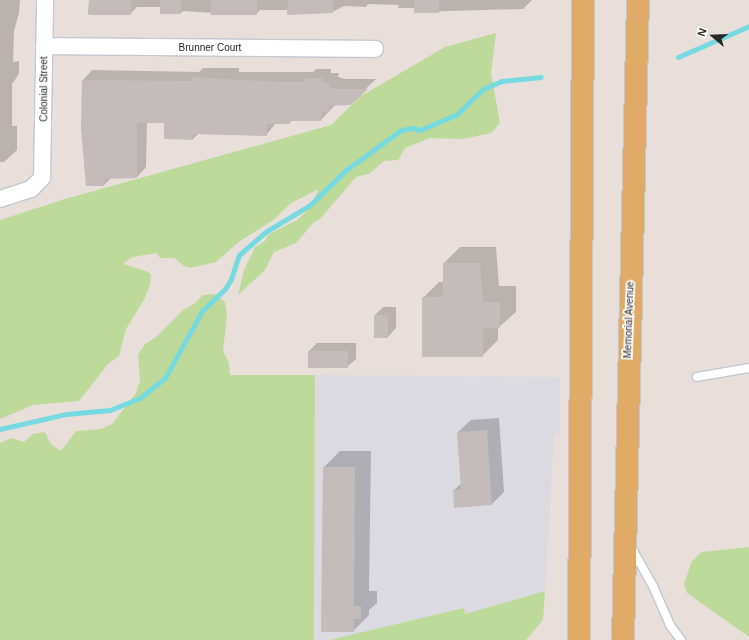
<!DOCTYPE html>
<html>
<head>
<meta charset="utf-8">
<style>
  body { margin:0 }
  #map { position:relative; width:749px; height:640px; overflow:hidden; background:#e8dfda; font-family:Arial,sans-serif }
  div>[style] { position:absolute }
  .industrial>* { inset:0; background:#dbdae1 }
  .green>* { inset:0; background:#beda9b }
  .shadow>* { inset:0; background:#0003 }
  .stream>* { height:5px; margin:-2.5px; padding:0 2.5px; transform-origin:2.5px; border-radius:2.5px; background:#77dae0 }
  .building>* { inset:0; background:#c4bcba; transform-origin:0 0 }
  .roads { filter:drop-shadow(1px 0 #c2c8d0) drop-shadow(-1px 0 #c2c8d0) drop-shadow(0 1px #c2c8d0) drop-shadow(0 -1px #c2c8d0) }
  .lane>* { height:8px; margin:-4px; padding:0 4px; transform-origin:4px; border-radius:4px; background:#fff }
  .street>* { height:16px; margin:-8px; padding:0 8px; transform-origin:8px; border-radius:8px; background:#fff }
  .primary>* { height:22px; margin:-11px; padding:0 11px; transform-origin:11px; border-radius:11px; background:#e0ab67 }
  span { translate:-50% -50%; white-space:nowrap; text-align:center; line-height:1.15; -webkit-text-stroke:3.5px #fff; paint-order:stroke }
  .street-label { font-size:10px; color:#272727 }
  .north { position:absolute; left:693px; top:16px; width:40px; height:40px; -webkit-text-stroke:3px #fff; paint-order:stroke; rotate:289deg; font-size:11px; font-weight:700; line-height:16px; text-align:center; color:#272727 }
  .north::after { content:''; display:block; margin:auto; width:14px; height:18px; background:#272727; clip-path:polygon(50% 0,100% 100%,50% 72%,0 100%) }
</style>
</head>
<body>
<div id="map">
  <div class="industrial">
    <i style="clip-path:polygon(315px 375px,560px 377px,560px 434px,554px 435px,545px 591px,465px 614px,463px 608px,329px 640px,314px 640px)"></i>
  </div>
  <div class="green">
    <i style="clip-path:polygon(496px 33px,491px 73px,500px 123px,491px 133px,463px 139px,430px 138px,405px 148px,398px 160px,384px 161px,369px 174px,356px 177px,320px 219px,314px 222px,296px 243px,274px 252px,265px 270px,238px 295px,244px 270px,255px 247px,265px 241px,268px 235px,297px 220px,307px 211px,319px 189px,291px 203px,272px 221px,240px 241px,216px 262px,190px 268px,184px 266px,174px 258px,160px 258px,157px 253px,132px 257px,123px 264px,146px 271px,151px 274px,150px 284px,145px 298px,126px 329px,119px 356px,108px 364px,79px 401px,33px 405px,0 419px,0 220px,65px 199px,331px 125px,361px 96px,445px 47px)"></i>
    <i style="clip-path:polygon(215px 294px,225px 302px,227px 315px,223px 351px,229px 363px,230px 375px,315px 375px,314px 640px,0 640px,0 443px,11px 438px,24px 442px,33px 434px,45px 432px,51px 444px,61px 451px,76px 431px,101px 429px,112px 424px,136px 393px,140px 380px,138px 355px,145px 344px,156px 337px,183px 310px,194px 304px,203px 295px)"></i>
    <i style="clip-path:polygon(749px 547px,749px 637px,687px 593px,684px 584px,692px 561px,702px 552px)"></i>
    <i style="clip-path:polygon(545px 591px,543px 620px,526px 640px,329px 640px,464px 608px,465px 614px)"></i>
  </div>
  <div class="shadow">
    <i style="clip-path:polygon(0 0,20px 0,19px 13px,14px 31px,13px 62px,19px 61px,19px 74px,12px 84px,12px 126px,17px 126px,17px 150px,4px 162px,0 162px)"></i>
    <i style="clip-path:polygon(89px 0,532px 0,523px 9px,415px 12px,415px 8px,398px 8px,399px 5px,368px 4px,366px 7px,344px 6px,332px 12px,309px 12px,306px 14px,288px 14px,288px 10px,260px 10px,257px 13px,230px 14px,183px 11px,181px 13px,161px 7px,137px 7px,130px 14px,88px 14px)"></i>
    <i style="clip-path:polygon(203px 68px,239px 68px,239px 72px,313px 72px,316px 69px,331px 69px,331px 73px,339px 73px,338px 77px,345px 79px,376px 79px,350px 104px,335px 105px,321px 120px,293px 120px,289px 123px,276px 123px,266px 135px,199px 133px,193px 139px,165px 122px,147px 122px,146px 167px,137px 177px,112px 177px,104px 185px,85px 176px,83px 80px,92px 70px,199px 72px)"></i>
    <i style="clip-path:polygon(460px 247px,496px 247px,499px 286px,516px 286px,516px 312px,498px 328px,498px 340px,482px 356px,423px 298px,439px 282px,444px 282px,444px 263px)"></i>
    <i style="clip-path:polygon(383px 307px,396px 307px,396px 328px,388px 337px,375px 315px)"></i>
    <i style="clip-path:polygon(317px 343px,356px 343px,356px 359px,347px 367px,309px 351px)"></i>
    <i style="clip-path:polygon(499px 418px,504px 492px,492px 504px,454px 490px,462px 483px,458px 432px,471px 420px)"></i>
    <i style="clip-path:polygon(340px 451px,371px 451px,369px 591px,377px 591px,377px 603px,369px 610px,369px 615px,353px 631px,324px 467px)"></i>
  </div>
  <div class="stream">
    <i style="left:678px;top:57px;width:77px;rotate:-23.6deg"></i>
    <i style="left:0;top:429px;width:68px;rotate:-12.8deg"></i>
    <i style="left:66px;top:414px;width:44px;rotate:-5.2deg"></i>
    <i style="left:110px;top:410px;width:32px;rotate:-22deg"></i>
    <i style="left:140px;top:398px;width:32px;rotate:-39deg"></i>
    <i style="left:165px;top:378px;width:77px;rotate:-61.1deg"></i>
    <i style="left:202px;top:311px;width:32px;rotate:-44deg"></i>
    <i style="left:225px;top:289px;width:12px;rotate:-59deg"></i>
    <i style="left:231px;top:279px;width:25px;rotate:-72deg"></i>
    <i style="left:239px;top:255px;width:37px;rotate:-41deg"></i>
    <i style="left:267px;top:231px;width:50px;rotate:-31.2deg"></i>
    <i style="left:310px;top:205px;width:50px;rotate:-44.2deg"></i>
    <i style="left:346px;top:170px;width:68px;rotate:-36deg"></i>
    <i style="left:401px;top:130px;width:11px;rotate:-10deg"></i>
    <i style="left:412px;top:128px;width:8px;rotate:14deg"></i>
    <i style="left:420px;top:130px;width:39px;rotate:-23deg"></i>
    <i style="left:456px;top:115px;width:37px;rotate:-44deg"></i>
    <i style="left:483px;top:89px;width:21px;rotate:-23deg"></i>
    <i style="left:502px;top:81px;width:39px;rotate:-6deg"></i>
  </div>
  <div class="building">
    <i style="left:89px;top:0;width:42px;height:15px"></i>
    <i style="left:160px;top:0;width:21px;height:14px"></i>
    <i style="left:211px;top:0;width:46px;height:15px"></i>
    <i style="clip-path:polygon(288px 0,333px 0,333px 13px,287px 15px)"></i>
    <i style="left:414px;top:0;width:25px;height:13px"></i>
    <i style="clip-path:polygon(192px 77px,280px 82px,305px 82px,305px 78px,322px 78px,322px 82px,329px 82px,329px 87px,335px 89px,368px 89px,351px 105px,329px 106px,329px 112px,322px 112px,321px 121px,290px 121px,290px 124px,267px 124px,267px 136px,193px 134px,193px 140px,164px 139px,164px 123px,137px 123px,137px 178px,105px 179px,104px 186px,86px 186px,81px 129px,82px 80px,192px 81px)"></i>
    <i style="clip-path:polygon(443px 263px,480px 263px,483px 302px,500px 302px,500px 328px,483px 328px,483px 357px,422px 357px,422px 297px,443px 297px)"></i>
    <i style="left:374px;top:315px;width:14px;height:23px"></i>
    <i style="left:308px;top:351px;width:40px;height:17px"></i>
    <i style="clip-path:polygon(487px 430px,492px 505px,454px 508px,453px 490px,461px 490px,457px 432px)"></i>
    <i style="clip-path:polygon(323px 467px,355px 467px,354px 606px,361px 606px,361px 619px,354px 619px,354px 632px,321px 632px)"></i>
  </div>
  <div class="roads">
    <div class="lane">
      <i style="left:697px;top:377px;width:53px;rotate:-9.8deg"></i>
      <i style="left:631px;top:547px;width:45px;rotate:60.6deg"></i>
      <i style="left:653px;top:586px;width:43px;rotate:66.4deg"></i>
      <i style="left:670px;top:625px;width:19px;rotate:54deg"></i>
    </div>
    <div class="street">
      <i style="left:44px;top:46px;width:331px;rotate:0.5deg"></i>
      <i style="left:0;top:199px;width:33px;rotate:-18deg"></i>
      <i style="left:31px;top:189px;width:16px;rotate:-45deg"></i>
      <i style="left:42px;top:178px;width:178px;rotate:-89deg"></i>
    </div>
    <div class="primary">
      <i style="left:579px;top:640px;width:640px;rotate:-89.64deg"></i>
      <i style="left:623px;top:640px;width:640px;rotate:-88.66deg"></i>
    </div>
  </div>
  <div class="street-label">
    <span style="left:210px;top:48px">Brunner Court</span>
    <span style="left:44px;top:89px;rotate:-90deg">Colonial Street</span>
    <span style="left:629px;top:320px;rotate:-88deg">Memorial Avenue</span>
  </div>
  <div class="north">N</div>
</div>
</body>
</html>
